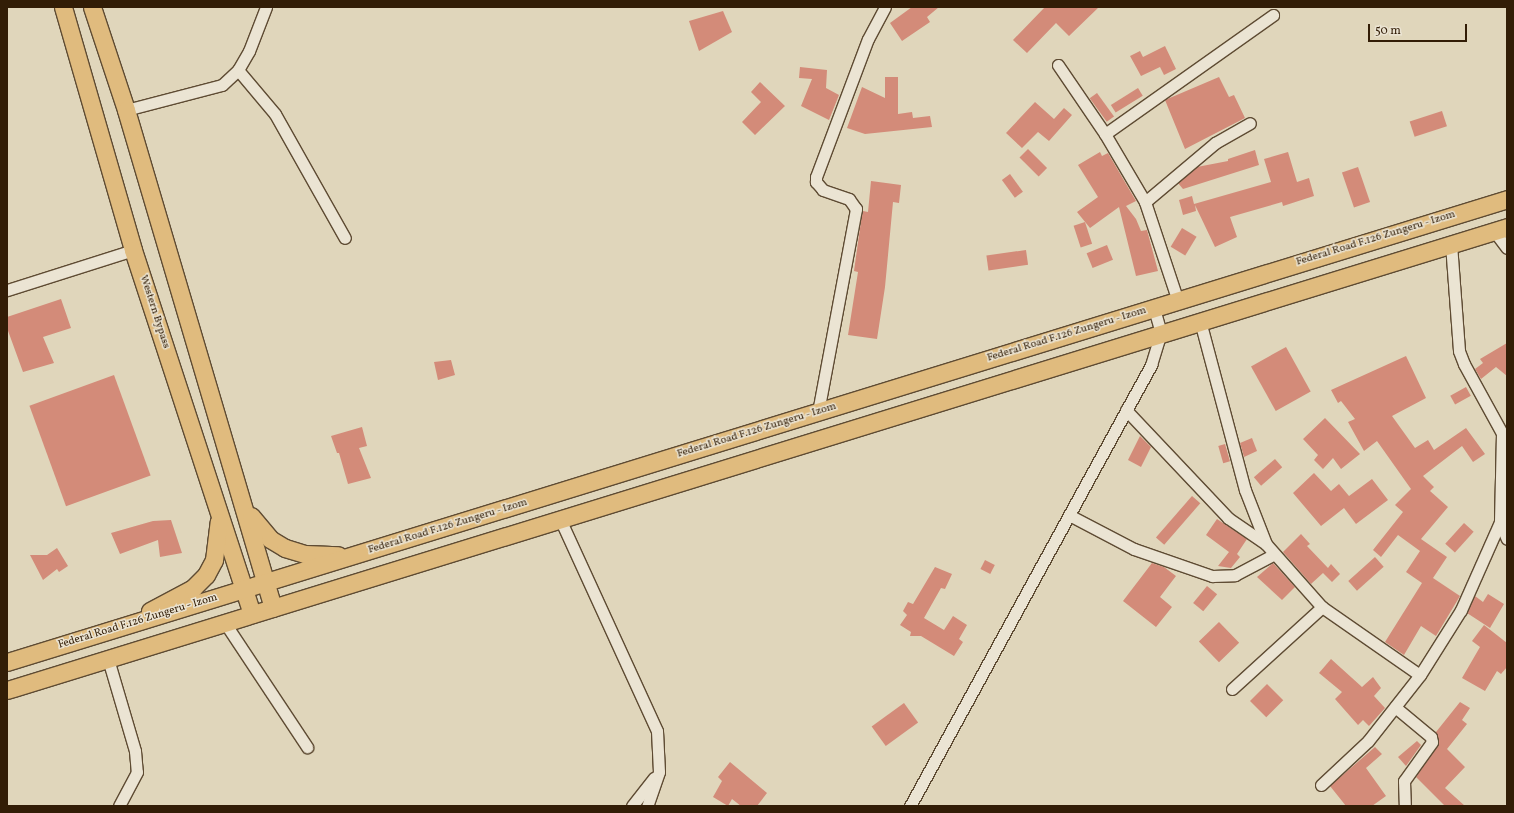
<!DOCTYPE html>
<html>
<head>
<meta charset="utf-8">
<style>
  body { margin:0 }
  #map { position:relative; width:1514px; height:813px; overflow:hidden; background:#e0d6bb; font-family:Vollkorn,serif }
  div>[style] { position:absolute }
  .building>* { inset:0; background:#d38b79; transform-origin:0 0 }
  .roads { filter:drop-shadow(1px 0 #5e4b33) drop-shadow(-1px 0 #5e4b33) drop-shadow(0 1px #5e4b33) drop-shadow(0 -1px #5e4b33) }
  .street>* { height:11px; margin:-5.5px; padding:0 5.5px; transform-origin:5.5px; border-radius:5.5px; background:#ebe4d3 }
  .primary>* { height:17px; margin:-8.5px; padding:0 8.5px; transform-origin:8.5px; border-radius:8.5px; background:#e0bb7e }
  span { translate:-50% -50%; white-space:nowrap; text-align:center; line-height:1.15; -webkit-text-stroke:3px #ebe4d3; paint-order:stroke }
  .street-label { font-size:11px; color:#321d06 }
  .frame { position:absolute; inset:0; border:8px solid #321d06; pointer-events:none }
  .scale { position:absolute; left:1368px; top:24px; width:99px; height:18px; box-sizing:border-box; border:2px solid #321d06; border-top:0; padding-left:5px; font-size:12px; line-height:14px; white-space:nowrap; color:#321d06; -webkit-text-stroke:3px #ebe4d3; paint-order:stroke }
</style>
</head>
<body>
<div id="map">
  <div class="building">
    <i style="clip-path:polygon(912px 7px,939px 7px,927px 17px,930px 22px,902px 41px,890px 23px)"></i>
    <i style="clip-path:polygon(1045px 7px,1099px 7px,1069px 36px,1056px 23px,1027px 53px,1013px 40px)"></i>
    <i style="clip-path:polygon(723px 11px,732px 32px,699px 51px,689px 21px)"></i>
    <i style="clip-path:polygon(1165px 46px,1176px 69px,1164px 75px,1160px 67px,1141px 76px,1130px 56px,1140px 51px,1143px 57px)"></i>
    <i style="clip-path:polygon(800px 67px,827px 70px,826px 88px,839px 95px,829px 120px,801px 106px,812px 79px,799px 78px)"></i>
    <i style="clip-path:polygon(885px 77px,898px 77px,898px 114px,912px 112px,913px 118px,930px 116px,932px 127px,865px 134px,847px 128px,862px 87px,885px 98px)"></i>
    <i style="clip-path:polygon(1219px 77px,1229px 97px,1234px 95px,1245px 118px,1185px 149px,1165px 100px)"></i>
    <i style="clip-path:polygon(760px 82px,785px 106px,755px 135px,742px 122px,761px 102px,751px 92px)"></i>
    <i style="left:1138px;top:88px;width:9px;height:32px;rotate:58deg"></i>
    <i style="left:1097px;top:93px;width:29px;height:9px;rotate:54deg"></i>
    <i style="clip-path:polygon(1035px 102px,1054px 119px,1064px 108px,1072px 115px,1049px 141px,1038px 132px,1022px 148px,1006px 133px)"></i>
    <i style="left:1442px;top:111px;width:16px;height:34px;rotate:72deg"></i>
    <i style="left:1028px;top:149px;width:27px;height:12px;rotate:45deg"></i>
    <i style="clip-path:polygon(1255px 150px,1259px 165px,1183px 189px,1178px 183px,1197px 167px,1228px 161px,1228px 159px)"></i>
    <i style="clip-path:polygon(1100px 152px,1102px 156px,1108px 153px,1136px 201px,1126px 206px,1136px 219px,1141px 231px,1147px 230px,1158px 271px,1136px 276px,1119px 207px,1090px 228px,1077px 212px,1098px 197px,1078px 165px)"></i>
    <i style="clip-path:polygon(1288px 152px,1297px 182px,1309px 178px,1314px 196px,1283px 206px,1282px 202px,1230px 217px,1237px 237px,1215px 247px,1195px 205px,1196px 211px,1183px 215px,1179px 200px,1192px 196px,1194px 204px,1271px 182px,1264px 159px)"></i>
    <i style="left:1358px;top:167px;width:37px;height:17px;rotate:71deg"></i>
    <i style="left:1010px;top:174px;width:22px;height:10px;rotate:54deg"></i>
    <i style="clip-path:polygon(871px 181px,901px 185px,899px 203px,893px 202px,885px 287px,877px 339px,848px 335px,858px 272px,854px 271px,861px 221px,863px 211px,868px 212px)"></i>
    <i style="left:1085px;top:222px;width:23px;height:12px;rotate:72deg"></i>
    <i style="left:1182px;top:228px;width:17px;height:22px;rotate:31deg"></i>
    <i style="left:1107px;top:245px;width:16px;height:22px;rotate:68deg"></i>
    <i style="left:1026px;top:250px;width:15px;height:40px;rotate:82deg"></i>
    <i style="clip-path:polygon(61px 299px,71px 328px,43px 337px,54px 363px,23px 372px,7px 328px,7px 317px)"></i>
    <i style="clip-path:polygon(1507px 343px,1507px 376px,1496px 367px,1481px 379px,1475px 369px,1483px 363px,1480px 359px)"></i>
    <i style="left:1286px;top:347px;width:51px;height:40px;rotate:61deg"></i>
    <i style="clip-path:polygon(1406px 356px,1426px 398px,1392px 416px,1415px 448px,1428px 440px,1434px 450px,1466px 428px,1485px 454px,1473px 462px,1462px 446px,1423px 476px,1434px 487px,1430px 491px,1448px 507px,1421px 539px,1447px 557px,1433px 578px,1460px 596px,1436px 636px,1421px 626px,1404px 655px,1385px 642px,1422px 583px,1406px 572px,1420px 551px,1398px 535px,1381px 557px,1373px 550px,1403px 512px,1395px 505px,1411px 489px,1377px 441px,1364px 451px,1348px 422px,1355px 419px,1341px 401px,1338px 403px,1331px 390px)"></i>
    <i style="clip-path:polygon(451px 360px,455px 375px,438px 380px,434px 362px)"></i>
    <i style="left:114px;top:375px;width:107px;height:90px;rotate:70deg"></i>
    <i style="left:1466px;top:387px;width:10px;height:18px;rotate:61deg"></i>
    <i style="clip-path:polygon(1325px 418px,1360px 454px,1341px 469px,1333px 458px,1323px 469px,1314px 460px,1318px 455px,1303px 439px)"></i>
    <i style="clip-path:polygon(362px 427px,367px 446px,359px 448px,371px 478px,348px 484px,339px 453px,337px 453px,331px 436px)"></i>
    <i style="clip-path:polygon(1140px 436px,1151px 447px,1141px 467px,1128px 460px)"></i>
    <i style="clip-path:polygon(1252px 438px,1257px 451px,1244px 457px,1240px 443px)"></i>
    <i style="left:1225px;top:444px;width:18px;height:7px;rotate:74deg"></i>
    <i style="left:1275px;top:459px;width:11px;height:28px;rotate:49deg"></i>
    <i style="clip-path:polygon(1314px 473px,1331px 491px,1339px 484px,1349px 496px,1372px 479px,1388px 500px,1356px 524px,1344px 508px,1321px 526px,1293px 493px)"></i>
    <i style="left:1192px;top:496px;width:11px;height:55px;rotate:41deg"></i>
    <i style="clip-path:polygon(1217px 519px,1247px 539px,1237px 554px,1240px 557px,1231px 568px,1218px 566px,1229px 552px,1206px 535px)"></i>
    <i style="clip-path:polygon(171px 520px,182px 553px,160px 557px,158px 540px,120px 554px,111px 533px,153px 521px)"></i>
    <i style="left:1464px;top:523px;width:13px;height:28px;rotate:42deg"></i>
    <i style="clip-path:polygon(1301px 534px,1310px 544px,1307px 546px,1328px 568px,1331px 564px,1340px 574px,1332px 582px,1323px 573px,1311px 584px,1283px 552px)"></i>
    <i style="clip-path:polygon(57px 548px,68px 566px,59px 572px,57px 569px,43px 580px,30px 555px,47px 555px)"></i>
    <i style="left:1375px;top:557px;width:13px;height:36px;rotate:48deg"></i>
    <i style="left:985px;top:560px;width:11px;height:10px;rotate:27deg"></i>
    <i style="clip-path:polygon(1152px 563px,1164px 567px,1176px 576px,1160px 597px,1172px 607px,1156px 627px,1123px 601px)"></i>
    <i style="clip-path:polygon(1273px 563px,1295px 587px,1282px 600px,1257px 577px)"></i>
    <i style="clip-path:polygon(935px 567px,952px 574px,945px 589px,941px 588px,924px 618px,944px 630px,953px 616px,967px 625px,959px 639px,963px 642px,954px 656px,921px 636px,910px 636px,911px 632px,900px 625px,907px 615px,903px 611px,908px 602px,913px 604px)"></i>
    <i style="left:1207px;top:586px;width:13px;height:22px;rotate:39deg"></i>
    <i style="clip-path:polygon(1488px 594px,1504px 604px,1490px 628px,1467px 613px,1475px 596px,1483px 602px)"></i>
    <i style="left:1219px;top:622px;width:29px;height:28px;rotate:46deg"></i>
    <i style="clip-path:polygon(1484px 625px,1507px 643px,1507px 667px,1501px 674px,1497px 671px,1485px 691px,1462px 678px,1480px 647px,1472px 641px)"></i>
    <i style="clip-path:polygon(1331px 659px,1362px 687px,1373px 677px,1381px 688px,1374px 696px,1385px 708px,1369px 726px,1363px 720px,1358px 725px,1335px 699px,1342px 692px,1319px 673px)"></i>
    <i style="left:1267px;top:684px;width:23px;height:24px;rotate:45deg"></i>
    <i style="clip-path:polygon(1460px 702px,1470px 708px,1462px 720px,1467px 724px,1447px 749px,1465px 767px,1445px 788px,1465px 806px,1445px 806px,1416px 777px,1438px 746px,1436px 732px)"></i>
    <i style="left:904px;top:703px;width:24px;height:40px;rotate:54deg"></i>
    <i style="clip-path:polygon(1417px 741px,1421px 745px,1406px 766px,1398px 757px)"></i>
    <i style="clip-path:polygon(1375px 747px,1382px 754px,1366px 768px,1386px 796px,1372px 806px,1346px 806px,1330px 786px)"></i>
    <i style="clip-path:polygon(730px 762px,767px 793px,757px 806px,741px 806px,732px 799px,728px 806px,713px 797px,722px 781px,718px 777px)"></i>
  </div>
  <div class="roads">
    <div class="street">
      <i style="left:1058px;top:65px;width:83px;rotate:55.7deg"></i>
      <i style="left:1105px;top:134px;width:79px;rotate:59.5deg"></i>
      <i style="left:1145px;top:202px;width:104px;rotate:71.6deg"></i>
      <i style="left:238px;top:70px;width:57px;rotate:49.9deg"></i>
      <i style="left:275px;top:114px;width:142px;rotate:60.6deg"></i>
      <i style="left:126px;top:110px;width:99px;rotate:-14.6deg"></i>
      <i style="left:222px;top:85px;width:22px;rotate:-43deg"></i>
      <i style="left:238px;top:70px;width:22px;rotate:-60deg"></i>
      <i style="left:249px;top:51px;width:47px;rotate:-68.9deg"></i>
      <i style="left:1105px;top:134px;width:206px;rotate:-35.3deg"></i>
      <i style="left:1145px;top:202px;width:92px;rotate:-40.1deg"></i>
      <i style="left:1215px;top:143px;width:40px;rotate:-29.7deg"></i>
      <i style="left:1494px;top:231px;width:21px;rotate:53deg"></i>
      <i style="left:1451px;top:244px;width:107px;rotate:85.7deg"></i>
      <i style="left:1459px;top:351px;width:14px;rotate:69deg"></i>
      <i style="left:1464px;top:364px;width:79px;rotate:61.2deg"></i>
      <i style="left:1502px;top:433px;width:89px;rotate:91.3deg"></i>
      <i style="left:1500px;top:522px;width:18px;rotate:68deg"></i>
      <i style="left:7px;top:290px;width:132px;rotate:-17.6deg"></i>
      <i style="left:1200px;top:321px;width:175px;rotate:75.1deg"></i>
      <i style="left:1245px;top:490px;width:58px;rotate:68.7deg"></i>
      <i style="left:1266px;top:544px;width:84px;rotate:48.4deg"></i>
      <i style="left:1322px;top:607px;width:119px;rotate:34.8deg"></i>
      <i style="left:1126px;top:410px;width:149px;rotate:46.6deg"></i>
      <i style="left:1228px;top:518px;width:46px;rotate:34.4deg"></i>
      <i style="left:818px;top:412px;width:207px;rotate:-79.4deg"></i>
      <i style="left:856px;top:209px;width:12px;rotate:-125deg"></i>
      <i style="left:849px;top:199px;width:28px;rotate:-161deg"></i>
      <i style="left:823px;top:190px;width:11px;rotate:-131deg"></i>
      <i style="left:816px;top:182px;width:5px;rotate:-90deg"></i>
      <i style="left:816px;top:177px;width:147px;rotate:-69.4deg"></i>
      <i style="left:868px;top:39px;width:36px;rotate:-62deg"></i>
      <i style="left:1069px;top:515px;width:73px;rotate:27.6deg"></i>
      <i style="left:1134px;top:549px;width:83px;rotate:19.1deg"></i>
      <i style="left:1212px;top:576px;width:23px;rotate:-2deg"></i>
      <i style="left:1235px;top:575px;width:43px;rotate:-27.8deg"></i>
      <i style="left:560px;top:519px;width:233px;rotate:65.4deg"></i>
      <i style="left:657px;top:731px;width:41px;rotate:87.2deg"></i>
      <i style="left:659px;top:772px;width:36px;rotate:109deg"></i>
      <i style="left:225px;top:623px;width:149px;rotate:56.5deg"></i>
      <i style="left:108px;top:659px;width:96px;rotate:73.6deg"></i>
      <i style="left:135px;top:751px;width:21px;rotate:85deg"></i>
      <i style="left:137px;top:772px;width:38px;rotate:118deg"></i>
      <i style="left:1232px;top:689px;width:122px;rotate:-42.3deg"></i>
      <i style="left:1395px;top:707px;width:47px;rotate:39.8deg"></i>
      <i style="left:1431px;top:737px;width:5px;rotate:79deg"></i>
      <i style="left:1432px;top:742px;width:48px;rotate:125.7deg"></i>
      <i style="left:1404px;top:781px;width:25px;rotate:88deg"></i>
      <i style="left:1321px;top:785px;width:64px;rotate:-43.1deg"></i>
      <i style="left:1368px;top:741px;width:84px;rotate:-51.8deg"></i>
      <i style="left:1420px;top:675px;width:77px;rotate:-57.8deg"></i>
      <i style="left:1461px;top:610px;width:96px;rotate:-66.1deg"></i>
      <i style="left:632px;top:806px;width:36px;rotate:-52deg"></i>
      <i style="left:910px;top:806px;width:503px;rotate:-61.34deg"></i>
      <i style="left:1151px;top:365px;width:34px;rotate:-73deg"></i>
      <i style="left:1161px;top:333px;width:26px;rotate:-106deg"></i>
    </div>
    <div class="primary">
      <i style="left:63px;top:7px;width:253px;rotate:73.9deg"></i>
      <i style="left:133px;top:250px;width:383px;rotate:71.9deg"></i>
      <i style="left:92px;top:7px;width:108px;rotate:71.7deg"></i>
      <i style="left:126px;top:110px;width:519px;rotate:73.55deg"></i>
      <i style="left:251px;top:516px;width:30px;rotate:50deg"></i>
      <i style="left:270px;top:539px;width:17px;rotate:31deg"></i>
      <i style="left:285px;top:548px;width:21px;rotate:17deg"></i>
      <i style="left:305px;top:554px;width:33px;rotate:2deg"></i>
      <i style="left:150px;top:611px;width:49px;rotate:-28.1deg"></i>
      <i style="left:193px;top:588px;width:18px;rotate:-45deg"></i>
      <i style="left:206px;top:575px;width:17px;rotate:-62deg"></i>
      <i style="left:214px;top:560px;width:38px;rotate:-83deg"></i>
      <i style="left:7px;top:662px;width:1570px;rotate:-17.15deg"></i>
      <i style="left:7px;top:690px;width:1570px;rotate:-17.15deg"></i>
    </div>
  </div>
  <div class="street-label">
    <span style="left:1376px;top:239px;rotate:-17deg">Federal Road F.126 Zungeru - Izom</span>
    <span style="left:154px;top:312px;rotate:72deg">Western Bypass</span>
    <span style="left:1067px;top:335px;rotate:-17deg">Federal Road F.126 Zungeru - Izom</span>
    <span style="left:757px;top:431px;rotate:-17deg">Federal Road F.126 Zungeru - Izom</span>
    <span style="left:448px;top:527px;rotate:-17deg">Federal Road F.126 Zungeru - Izom</span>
    <span style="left:138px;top:622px;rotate:-17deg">Federal Road F.126 Zungeru - Izom</span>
  </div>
  <div class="frame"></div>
  <div class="scale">50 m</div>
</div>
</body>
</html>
